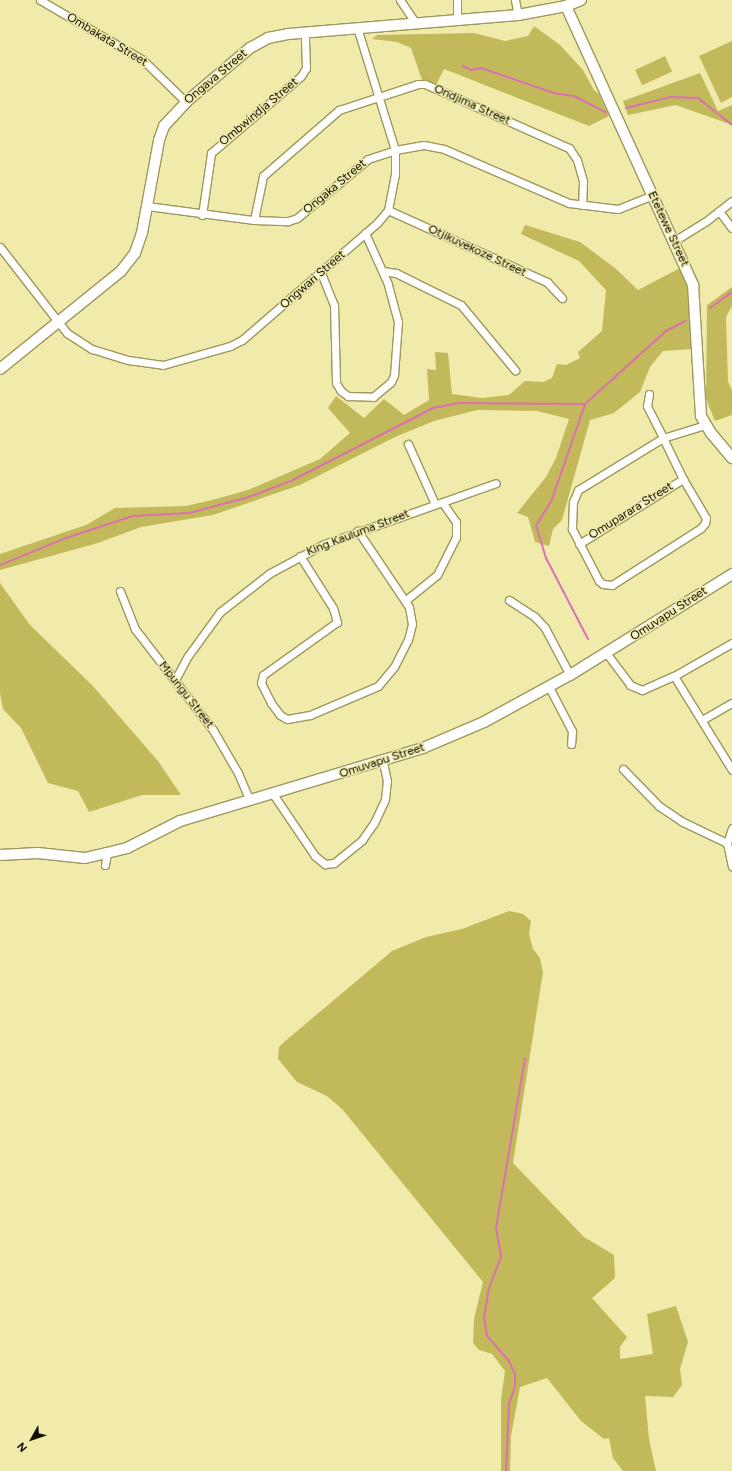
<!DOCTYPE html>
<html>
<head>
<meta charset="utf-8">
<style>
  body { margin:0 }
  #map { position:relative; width:732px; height:1471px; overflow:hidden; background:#f0ebab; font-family:Figtree,sans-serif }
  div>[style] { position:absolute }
  .green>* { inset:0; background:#c2b95a; transform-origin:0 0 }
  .stream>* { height:2px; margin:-1px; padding:0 1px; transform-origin:1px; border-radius:1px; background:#db70b2 }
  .roads { filter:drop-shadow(1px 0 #9d985b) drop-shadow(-1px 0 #9d985b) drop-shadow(0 1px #9d985b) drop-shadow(0 -1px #9d985b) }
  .street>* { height:7px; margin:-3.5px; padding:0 3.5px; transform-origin:3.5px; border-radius:3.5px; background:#fff }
  .secondary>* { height:10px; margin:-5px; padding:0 5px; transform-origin:5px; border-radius:5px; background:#fff }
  span { translate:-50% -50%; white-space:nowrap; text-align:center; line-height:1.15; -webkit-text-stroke:3px #f0ebab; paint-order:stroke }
  .street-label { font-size:12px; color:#100d00 }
  .north { position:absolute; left:12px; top:1419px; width:40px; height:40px; -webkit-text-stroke:3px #f0ebab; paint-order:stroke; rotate:230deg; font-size:11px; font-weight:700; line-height:16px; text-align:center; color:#100d00 }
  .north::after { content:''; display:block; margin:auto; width:14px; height:18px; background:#100d00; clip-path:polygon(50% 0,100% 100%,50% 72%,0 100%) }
</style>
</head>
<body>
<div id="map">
  <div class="green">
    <i style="clip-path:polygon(534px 26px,560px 45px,583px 70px,594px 90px,599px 94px,609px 116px,589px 126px,444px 69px,436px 85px,422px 80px,411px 48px,397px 42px,372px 39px,377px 35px,474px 33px,505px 41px,528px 36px)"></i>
    <i style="clip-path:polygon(732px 41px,732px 97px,721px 103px,699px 56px)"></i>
    <i style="left:665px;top:56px;width:17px;height:33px;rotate:65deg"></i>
    <i style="clip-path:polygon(700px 73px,718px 111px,732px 105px,732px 125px,676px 105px,628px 115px,623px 101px)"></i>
    <i style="clip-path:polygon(525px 225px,580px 242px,615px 268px,638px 290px,680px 268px,687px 287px,692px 349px,663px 351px,650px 367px,640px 392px,614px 413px,590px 420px,562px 520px,553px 529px,549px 546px,535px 542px,528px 517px,517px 513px,546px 477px,556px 458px,569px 419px,537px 411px,477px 410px,434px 421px,395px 437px,300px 485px,213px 515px,141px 527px,98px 543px,0 570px,0 554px,86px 525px,115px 508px,186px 506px,212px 500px,248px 490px,320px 459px,350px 433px,328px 408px,336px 396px,364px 418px,384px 399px,404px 415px,429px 400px,427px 369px,436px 370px,435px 352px,448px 353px,452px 394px,482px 398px,509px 395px,525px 381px,543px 382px,552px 378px,557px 364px,566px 365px,580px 358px,578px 352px,602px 331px,606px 290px,579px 261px,521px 234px)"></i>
    <i style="clip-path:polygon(732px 287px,732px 306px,726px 317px,728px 382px,732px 390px,732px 415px,715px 421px,706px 399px,707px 305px)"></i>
    <i style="clip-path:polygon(0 583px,30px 625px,92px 685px,158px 761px,181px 795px,142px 795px,89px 812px,78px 791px,48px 783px,21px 728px,3px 709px,0 693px)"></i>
    <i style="clip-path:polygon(509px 911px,523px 914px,531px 921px,529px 934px,533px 949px,540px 958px,543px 972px,513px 1163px,584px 1237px,614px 1255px,615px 1278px,592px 1298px,627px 1337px,620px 1347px,620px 1359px,653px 1354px,647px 1314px,676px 1306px,688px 1342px,680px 1369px,682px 1385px,673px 1397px,645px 1396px,649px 1439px,656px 1471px,623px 1471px,613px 1458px,609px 1438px,604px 1439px,581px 1421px,547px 1378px,520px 1387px,511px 1436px,510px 1471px,501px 1471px,501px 1400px,505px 1371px,492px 1354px,479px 1350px,473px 1343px,474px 1319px,483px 1282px,343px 1110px,327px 1096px,297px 1082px,278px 1059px,279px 1047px,283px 1043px,392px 951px,426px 937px,462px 929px)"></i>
  </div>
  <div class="stream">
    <i style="left:463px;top:66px;width:9px;rotate:27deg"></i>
    <i style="left:471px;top:70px;width:10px;rotate:-11deg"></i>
    <i style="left:481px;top:68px;width:77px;rotate:18.9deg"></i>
    <i style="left:554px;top:93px;width:20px;rotate:9deg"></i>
    <i style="left:574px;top:96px;width:36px;rotate:27deg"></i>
    <i style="left:626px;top:108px;width:45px;rotate:-14deg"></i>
    <i style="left:670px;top:97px;width:28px;rotate:2deg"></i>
    <i style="left:698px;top:98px;width:43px;rotate:38.5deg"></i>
    <i style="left:710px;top:308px;width:27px;rotate:-36deg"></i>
    <i style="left:0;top:565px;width:71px;rotate:-22.2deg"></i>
    <i style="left:66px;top:538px;width:71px;rotate:-18.2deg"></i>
    <i style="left:133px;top:516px;width:56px;rotate:-3.1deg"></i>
    <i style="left:189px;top:513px;width:62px;rotate:-14.9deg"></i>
    <i style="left:249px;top:497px;width:47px;rotate:-21.1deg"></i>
    <i style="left:293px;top:480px;width:157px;rotate:-27.2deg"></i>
    <i style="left:433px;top:408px;width:25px;rotate:-11deg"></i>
    <i style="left:458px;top:403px;width:127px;rotate:0.5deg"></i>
    <i style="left:588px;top:639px;width:91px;rotate:-117.4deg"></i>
    <i style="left:546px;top:558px;width:34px;rotate:-107deg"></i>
    <i style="left:536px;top:526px;width:31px;rotate:-59deg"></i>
    <i style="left:552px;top:499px;width:101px;rotate:-70.8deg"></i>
    <i style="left:585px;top:404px;width:109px;rotate:-42deg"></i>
    <i style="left:666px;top:331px;width:22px;rotate:-27deg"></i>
    <i style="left:506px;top:1471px;width:67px;rotate:-87.4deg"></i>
    <i style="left:509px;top:1404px;width:18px;rotate:-71deg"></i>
    <i style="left:515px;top:1387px;width:13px;rotate:-90deg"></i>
    <i style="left:515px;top:1374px;width:14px;rotate:-115deg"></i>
    <i style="left:509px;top:1361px;width:33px;rotate:-131deg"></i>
    <i style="left:487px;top:1336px;width:18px;rotate:-99deg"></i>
    <i style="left:484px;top:1318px;width:30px;rotate:-81deg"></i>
    <i style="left:489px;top:1288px;width:34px;rotate:-69deg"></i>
    <i style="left:501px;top:1256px;width:28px;rotate:-100deg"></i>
    <i style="left:496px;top:1228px;width:172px;rotate:-80.3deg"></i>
  </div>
  <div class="roads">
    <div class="street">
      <i style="left:40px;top:0;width:119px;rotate:30.2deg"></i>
      <i style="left:143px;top:60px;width:60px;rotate:44.3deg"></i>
      <i style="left:400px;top:0;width:29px;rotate:56deg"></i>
      <i style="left:457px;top:0;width:21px;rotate:90deg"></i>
      <i style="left:515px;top:0;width:15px;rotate:79deg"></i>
      <i style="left:147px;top:206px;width:108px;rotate:7.5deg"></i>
      <i style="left:254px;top:220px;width:34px;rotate:2deg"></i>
      <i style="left:288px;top:221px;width:9px;rotate:-18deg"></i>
      <i style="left:297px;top:218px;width:92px;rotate:-39.7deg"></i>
      <i style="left:368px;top:159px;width:28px;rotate:-18deg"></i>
      <i style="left:395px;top:150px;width:29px;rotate:-10deg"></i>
      <i style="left:424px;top:145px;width:20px;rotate:11deg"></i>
      <i style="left:444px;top:149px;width:136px;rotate:23.4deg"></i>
      <i style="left:569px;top:203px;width:49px;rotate:7deg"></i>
      <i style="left:618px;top:209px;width:37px;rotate:-22deg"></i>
      <i style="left:388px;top:210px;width:175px;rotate:24.4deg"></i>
      <i style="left:547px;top:282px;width:22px;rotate:47deg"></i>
      <i style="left:719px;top:211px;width:21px;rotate:53deg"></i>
      <i style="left:202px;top:215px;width:63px;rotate:-81.7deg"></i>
      <i style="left:211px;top:153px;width:118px;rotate:-40.5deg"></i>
      <i style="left:301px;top:76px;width:9px;rotate:-58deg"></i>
      <i style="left:306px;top:68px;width:36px;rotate:-92deg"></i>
      <i style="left:254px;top:220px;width:45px;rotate:-78.4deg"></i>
      <i style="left:263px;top:176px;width:101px;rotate:-41deg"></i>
      <i style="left:339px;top:110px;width:83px;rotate:-18.2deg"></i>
      <i style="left:418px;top:84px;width:7px"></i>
      <i style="left:425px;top:84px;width:158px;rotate:24deg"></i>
      <i style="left:569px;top:148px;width:14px;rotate:56deg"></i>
      <i style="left:577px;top:160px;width:22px;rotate:74deg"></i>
      <i style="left:583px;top:181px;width:24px;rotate:92deg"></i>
      <i style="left:674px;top:241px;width:36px;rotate:-32deg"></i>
      <i style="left:705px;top:222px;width:34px;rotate:-38deg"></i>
      <i style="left:0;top:247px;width:109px;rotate:52.1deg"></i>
      <i style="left:67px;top:333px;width:30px;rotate:33deg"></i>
      <i style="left:92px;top:349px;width:38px;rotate:17deg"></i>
      <i style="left:128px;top:360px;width:35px;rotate:8deg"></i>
      <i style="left:163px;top:365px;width:70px;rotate:-15.8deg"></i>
      <i style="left:230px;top:346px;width:13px;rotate:-27deg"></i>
      <i style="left:242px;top:340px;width:180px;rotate:-40.9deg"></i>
      <i style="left:378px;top:222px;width:16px;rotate:-50deg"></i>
      <i style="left:388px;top:210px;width:36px;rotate:-79deg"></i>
      <i style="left:395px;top:175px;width:25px;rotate:-90deg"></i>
      <i style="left:395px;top:150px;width:129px;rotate:-107.2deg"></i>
      <i style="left:383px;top:271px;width:13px;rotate:9deg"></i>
      <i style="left:396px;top:273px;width:72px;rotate:26.2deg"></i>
      <i style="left:461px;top:305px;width:85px;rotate:50.3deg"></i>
      <i style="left:321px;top:273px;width:35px;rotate:68deg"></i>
      <i style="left:334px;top:305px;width:78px;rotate:88.5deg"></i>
      <i style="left:336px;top:383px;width:9px;rotate:58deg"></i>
      <i style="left:341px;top:391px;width:9px;rotate:36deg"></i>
      <i style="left:348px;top:396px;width:25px;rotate:2deg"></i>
      <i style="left:373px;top:397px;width:23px;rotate:-40deg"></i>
      <i style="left:391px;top:382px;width:8px;rotate:-67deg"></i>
      <i style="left:394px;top:375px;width:53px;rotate:-85.7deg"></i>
      <i style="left:398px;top:322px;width:39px;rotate:-105deg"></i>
      <i style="left:388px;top:284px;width:56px;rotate:-114.3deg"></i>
      <i style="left:649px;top:394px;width:12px;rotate:99deg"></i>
      <i style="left:647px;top:406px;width:36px;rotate:63deg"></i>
      <i style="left:663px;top:438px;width:46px;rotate:64deg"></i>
      <i style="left:683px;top:479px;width:45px;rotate:59.5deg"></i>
      <i style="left:706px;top:518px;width:5px;rotate:101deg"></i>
      <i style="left:705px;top:523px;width:6px;rotate:129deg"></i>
      <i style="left:701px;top:528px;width:106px;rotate:147.4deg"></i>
      <i style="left:612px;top:585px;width:9px;rotate:-174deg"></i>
      <i style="left:603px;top:584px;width:5px;rotate:-143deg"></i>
      <i style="left:599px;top:581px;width:59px;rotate:-117.4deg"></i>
      <i style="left:572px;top:529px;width:27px;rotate:-88deg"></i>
      <i style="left:573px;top:502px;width:13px;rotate:-67deg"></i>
      <i style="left:578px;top:490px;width:100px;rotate:-31.5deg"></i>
      <i style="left:663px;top:438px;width:44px;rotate:-17.2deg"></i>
      <i style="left:408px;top:444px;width:66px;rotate:65.8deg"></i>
      <i style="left:579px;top:544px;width:123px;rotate:-32deg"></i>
      <i style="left:300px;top:556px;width:62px;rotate:57.6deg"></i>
      <i style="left:333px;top:608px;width:15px;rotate:74deg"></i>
      <i style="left:337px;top:622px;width:91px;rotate:144.4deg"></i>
      <i style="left:263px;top:675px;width:8px;rotate:104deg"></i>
      <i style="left:261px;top:683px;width:22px;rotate:63deg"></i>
      <i style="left:271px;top:703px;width:15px;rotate:53deg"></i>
      <i style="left:280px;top:715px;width:8px;rotate:30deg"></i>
      <i style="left:287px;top:719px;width:23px;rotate:-10deg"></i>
      <i style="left:310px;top:715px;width:74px;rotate:-23.1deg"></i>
      <i style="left:378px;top:686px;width:25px;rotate:-50deg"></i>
      <i style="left:394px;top:667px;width:30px;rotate:-63deg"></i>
      <i style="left:408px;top:640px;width:16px;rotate:-76deg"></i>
      <i style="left:412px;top:624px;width:17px;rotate:-100deg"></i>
      <i style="left:409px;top:607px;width:92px;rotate:-123.9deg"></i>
      <i style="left:120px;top:591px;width:41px;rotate:68.5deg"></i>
      <i style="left:135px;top:629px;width:128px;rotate:52.3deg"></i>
      <i style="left:213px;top:730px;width:50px;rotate:59.8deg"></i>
      <i style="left:238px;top:773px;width:30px;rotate:67deg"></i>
      <i style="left:406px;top:600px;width:40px;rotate:-39deg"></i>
      <i style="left:437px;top:575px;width:42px;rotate:-63.4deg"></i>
      <i style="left:456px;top:537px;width:15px;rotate:-90deg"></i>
      <i style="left:456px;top:522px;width:24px;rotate:-125deg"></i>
      <i style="left:509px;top:600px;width:30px;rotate:33deg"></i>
      <i style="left:534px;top:616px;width:16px;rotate:47deg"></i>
      <i style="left:545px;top:628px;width:53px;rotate:62deg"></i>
      <i style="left:607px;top:654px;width:39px;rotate:53deg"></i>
      <i style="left:630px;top:685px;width:13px;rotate:23deg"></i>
      <i style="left:642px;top:690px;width:35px;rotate:-24deg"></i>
      <i style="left:674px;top:676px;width:67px;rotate:-29.6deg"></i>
      <i style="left:674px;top:676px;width:110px;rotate:58.3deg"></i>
      <i style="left:175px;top:680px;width:27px;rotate:-62deg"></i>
      <i style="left:188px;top:656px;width:54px;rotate:-54deg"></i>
      <i style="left:220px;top:612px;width:63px;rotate:-38deg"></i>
      <i style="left:270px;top:573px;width:61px;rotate:-28.2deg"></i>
      <i style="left:324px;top:544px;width:182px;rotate:-19.5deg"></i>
      <i style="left:549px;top:687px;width:50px;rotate:62.4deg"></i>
      <i style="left:572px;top:731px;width:13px;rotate:94deg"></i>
      <i style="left:702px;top:720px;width:34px;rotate:-30deg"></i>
      <i style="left:623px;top:769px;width:52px;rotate:45.8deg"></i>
      <i style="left:659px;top:806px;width:29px;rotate:34deg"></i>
      <i style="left:683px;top:822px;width:49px;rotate:25.5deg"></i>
      <i style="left:273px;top:794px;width:75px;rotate:55.9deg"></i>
      <i style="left:315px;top:856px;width:13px;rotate:39deg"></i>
      <i style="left:325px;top:864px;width:9px;rotate:-6deg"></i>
      <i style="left:334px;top:863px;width:36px;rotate:-39deg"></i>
      <i style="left:362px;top:840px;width:21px;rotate:-55deg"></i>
      <i style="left:374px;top:823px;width:26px;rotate:-65deg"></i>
      <i style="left:385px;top:799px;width:18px;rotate:-84deg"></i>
      <i style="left:387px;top:781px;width:19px;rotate:-102deg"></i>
      <i style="left:732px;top:828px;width:16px;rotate:108deg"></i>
      <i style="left:727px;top:843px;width:24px;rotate:78deg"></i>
      <i style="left:105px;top:865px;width:12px;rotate:-81deg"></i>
    </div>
    <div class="secondary">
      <i style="left:566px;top:6px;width:307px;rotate:65.5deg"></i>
      <i style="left:693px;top:285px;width:131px;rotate:86.5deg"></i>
      <i style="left:701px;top:416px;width:20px;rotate:60deg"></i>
      <i style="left:711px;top:433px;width:33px;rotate:50deg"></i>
      <i style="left:0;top:369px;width:156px;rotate:-39deg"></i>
      <i style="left:121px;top:271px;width:23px;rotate:-52deg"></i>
      <i style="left:135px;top:253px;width:21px;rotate:-71deg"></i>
      <i style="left:142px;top:233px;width:95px;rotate:-79.6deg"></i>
      <i style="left:159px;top:140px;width:15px;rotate:-70deg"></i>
      <i style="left:164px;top:126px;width:33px;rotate:-47deg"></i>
      <i style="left:186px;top:102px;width:84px;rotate:-40.2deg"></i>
      <i style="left:250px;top:48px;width:21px;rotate:-29deg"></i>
      <i style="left:268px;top:38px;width:20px;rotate:-11deg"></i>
      <i style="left:288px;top:34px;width:231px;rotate:-4.7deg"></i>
      <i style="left:518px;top:15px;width:49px;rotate:-10.6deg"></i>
      <i style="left:566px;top:6px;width:16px;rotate:-22deg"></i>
      <i style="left:0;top:855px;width:38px;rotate:-3deg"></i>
      <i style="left:38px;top:853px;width:47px;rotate:6.1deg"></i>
      <i style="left:85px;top:858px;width:23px;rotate:-13deg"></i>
      <i style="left:107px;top:853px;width:21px;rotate:-14deg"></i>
      <i style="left:127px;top:848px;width:59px;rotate:-27deg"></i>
      <i style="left:180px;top:821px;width:254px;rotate:-16.7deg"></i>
      <i style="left:423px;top:748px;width:66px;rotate:-23.1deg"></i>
      <i style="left:484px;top:722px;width:98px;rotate:-28.7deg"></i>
      <i style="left:570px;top:675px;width:191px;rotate:-31.9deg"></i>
    </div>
  </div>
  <div class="street-label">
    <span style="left:107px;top:40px;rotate:31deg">Ombakata Street</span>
    <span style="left:216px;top:77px;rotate:-40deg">Ongava Street</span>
    <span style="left:472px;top:105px;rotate:24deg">Ondjima Street</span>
    <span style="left:259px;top:112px;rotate:-40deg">Ombwindja Street</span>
    <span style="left:335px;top:187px;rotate:-40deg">Ongaka Street</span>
    <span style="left:668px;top:229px;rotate:65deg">Etetewe Street</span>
    <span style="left:477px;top:251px;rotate:25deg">Otjikuvekoze Street</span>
    <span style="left:313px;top:280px;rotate:-41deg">Ongwari Street</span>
    <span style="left:631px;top:511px;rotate:-32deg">Omuparara Street</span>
    <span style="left:358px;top:533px;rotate:-21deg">King Kauluma Street</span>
    <span style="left:669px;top:614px;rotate:-33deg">Omuvapu Street</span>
    <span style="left:186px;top:695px;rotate:52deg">Mpungu Street</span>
    <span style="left:382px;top:761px;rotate:-18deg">Omuvapu Street</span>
  </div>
  <div class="north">N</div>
</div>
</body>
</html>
